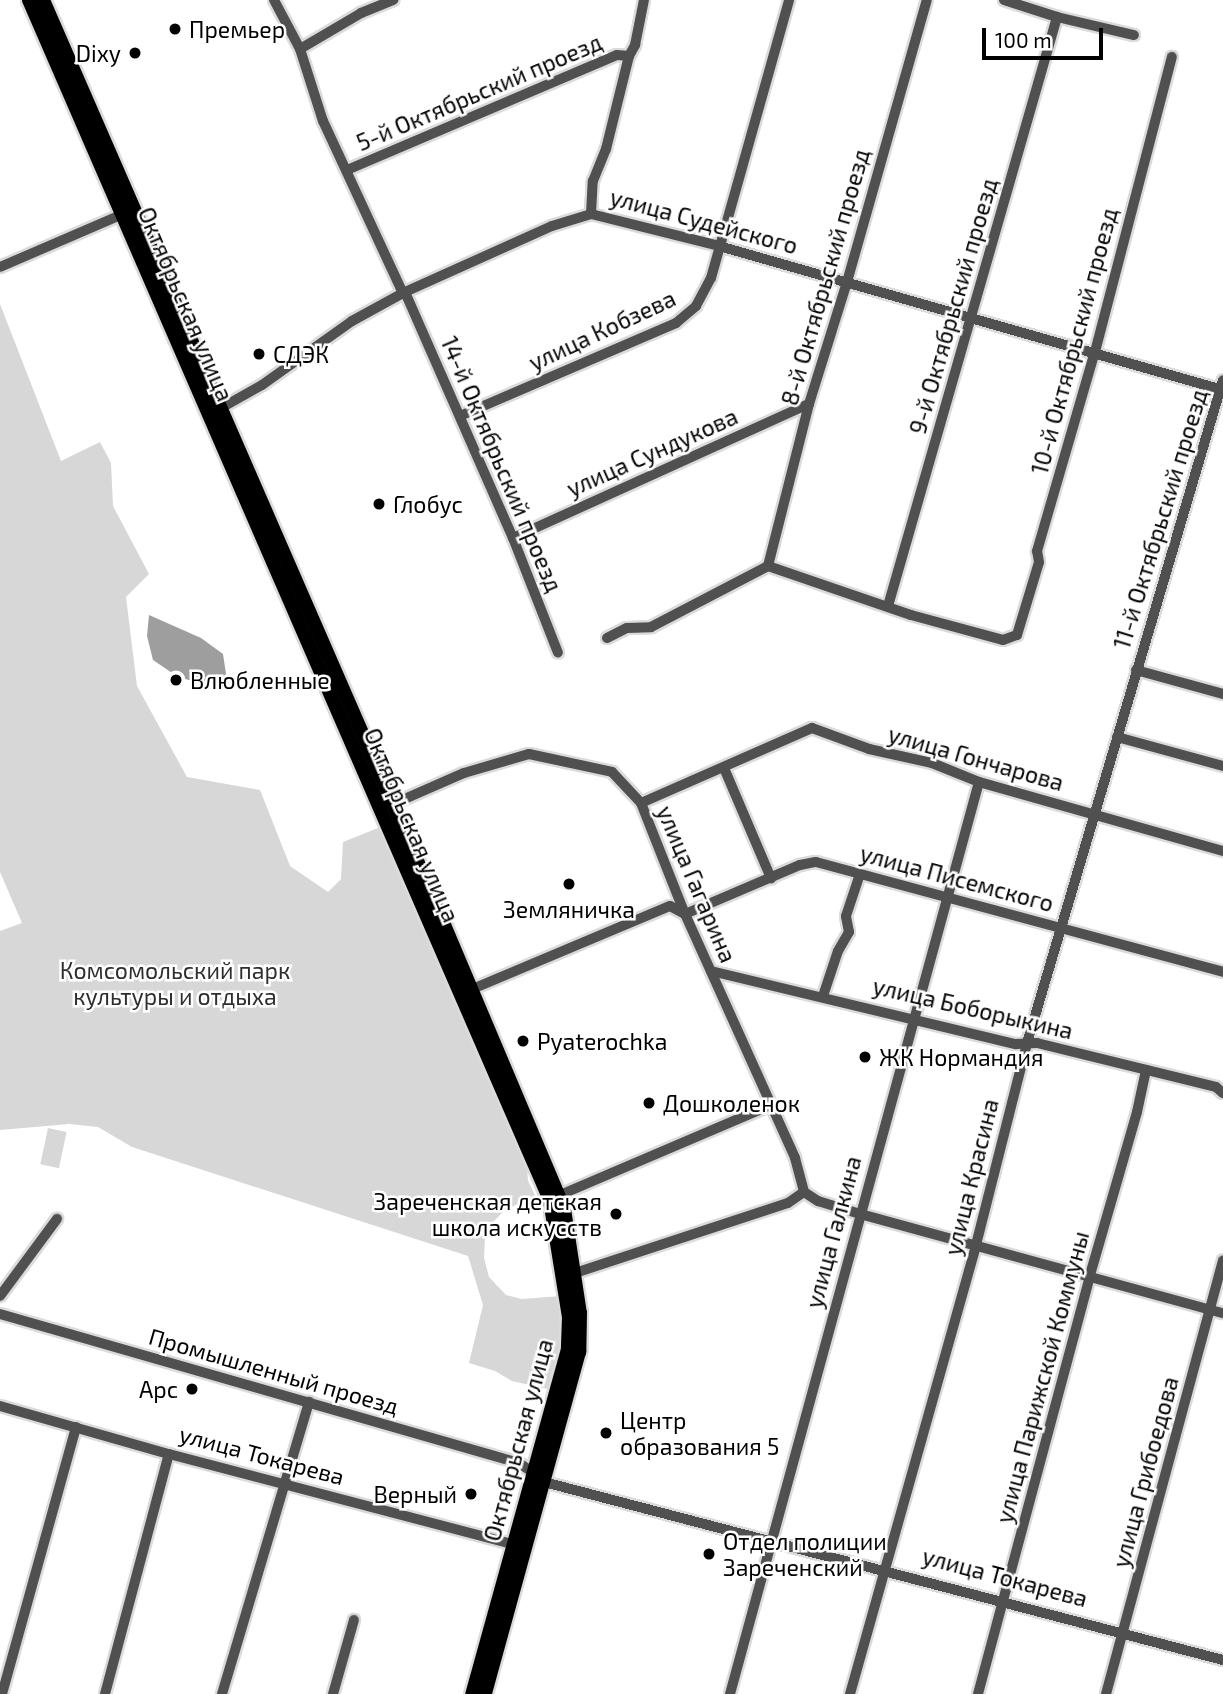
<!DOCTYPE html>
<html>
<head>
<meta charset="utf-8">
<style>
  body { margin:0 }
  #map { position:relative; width:1223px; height:1694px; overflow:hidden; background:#fff; font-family:"Exo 2",sans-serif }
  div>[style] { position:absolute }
  .green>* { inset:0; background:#d7d7d7; transform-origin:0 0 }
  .water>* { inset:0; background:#9e9e9e }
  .roads { filter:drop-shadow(2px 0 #dbdbdb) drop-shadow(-2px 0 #dbdbdb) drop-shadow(0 2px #dbdbdb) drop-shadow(0 -2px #dbdbdb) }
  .minor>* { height:10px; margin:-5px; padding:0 5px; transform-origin:5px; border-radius:5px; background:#505050 }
  .major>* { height:14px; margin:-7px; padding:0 7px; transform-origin:7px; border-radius:7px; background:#000 }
  .dots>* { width:19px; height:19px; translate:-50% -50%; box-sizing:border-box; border:4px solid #fff; border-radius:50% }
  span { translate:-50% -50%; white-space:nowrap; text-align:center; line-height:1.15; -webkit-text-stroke:5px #fff; paint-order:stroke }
  .poi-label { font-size:23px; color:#000 }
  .left { translate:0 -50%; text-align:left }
  .right { translate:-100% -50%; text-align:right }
  .street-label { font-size:23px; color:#000 }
  .park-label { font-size:23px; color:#2e2e2e }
  .scale { position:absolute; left:982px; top:28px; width:121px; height:32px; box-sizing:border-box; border:4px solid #000; border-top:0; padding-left:9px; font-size:21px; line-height:24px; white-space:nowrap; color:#000; -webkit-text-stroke:5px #fff; paint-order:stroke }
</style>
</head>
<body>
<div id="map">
  <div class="green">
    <i style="clip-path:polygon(0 304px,61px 461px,100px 442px,111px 463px,113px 506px,149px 574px,126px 597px,137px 686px,187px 777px,260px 790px,290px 866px,328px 892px,341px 879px,343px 842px,388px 824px,470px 1039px,527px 1165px,528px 1181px,535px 1195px,504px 1211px,494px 1221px,485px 1236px,484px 1258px,489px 1277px,506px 1295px,522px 1299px,561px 1296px,565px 1336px,552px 1390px,512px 1381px,495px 1371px,469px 1363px,483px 1305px,468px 1256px,132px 1147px,98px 1127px,69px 1124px,0 1130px,0 931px,22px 923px,0 872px)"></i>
    <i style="left:48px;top:1128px;width:19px;height:37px;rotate:12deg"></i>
  </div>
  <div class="water">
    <i style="clip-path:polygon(149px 615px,201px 638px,223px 654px,226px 674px,214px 687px,178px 677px,153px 660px,147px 636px)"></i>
  </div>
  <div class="roads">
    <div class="minor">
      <i style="left:274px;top:0;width:55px;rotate:62deg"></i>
      <i style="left:300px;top:49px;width:76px;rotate:72.3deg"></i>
      <i style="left:323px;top:121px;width:190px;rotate:65.1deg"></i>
      <i style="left:1004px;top:0;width:56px;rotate:17.8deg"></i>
      <i style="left:1057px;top:17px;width:79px;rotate:13.2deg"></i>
      <i style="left:300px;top:49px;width:71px;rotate:-30.5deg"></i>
      <i style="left:361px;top:13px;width:35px;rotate:-22deg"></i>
      <i style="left:347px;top:170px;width:293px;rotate:-23.1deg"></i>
      <i style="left:617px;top:55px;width:12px;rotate:5deg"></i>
      <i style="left:591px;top:214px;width:33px;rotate:-87deg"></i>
      <i style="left:593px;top:181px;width:35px;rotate:-68deg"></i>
      <i style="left:606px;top:149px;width:96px;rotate:-76.1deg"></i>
      <i style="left:629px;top:56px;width:13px;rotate:-61deg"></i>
      <i style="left:635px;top:45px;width:46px;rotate:-78.7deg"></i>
      <i style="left:0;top:267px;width:134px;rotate:-23.3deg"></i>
      <i style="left:405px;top:292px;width:269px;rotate:66.3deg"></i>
      <i style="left:513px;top:538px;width:123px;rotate:68.6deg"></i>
      <i style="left:221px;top:408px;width:47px;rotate:-29.3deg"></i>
      <i style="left:262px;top:385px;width:110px;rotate:-35.4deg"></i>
      <i style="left:352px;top:321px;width:60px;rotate:-28.7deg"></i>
      <i style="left:405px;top:292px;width:161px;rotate:-24.2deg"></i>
      <i style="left:552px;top:226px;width:41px;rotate:-17.1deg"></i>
      <i style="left:591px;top:214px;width:132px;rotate:14deg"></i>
      <i style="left:719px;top:246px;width:524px;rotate:15.95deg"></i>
      <i style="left:460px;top:416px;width:235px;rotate:-23.3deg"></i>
      <i style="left:676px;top:323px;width:26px;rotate:-40deg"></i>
      <i style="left:696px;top:306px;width:32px;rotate:-62deg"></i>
      <i style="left:711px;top:278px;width:289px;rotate:-74.3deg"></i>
      <i style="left:513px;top:538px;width:325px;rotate:-24.4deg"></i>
      <i style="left:768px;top:566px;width:167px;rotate:-75.8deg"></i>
      <i style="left:809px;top:404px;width:128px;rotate:-72.7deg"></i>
      <i style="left:847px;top:282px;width:293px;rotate:-74.2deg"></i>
      <i style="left:888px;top:606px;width:613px;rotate:-73.99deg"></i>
      <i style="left:607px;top:638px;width:22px;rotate:-27deg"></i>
      <i style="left:627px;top:628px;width:24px;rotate:-2deg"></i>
      <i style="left:651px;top:627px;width:132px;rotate:-27.5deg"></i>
      <i style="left:768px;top:566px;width:151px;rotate:18.9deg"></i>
      <i style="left:911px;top:615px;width:95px;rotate:15.2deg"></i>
      <i style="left:1003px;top:640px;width:15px;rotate:-20deg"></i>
      <i style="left:1017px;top:635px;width:76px;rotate:-73.2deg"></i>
      <i style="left:1039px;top:562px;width:11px;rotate:-100deg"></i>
      <i style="left:1037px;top:551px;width:207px;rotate:-73.8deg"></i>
      <i style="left:1095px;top:352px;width:305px;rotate:-75.4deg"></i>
      <i style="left:1136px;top:670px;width:90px;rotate:15.4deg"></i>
      <i style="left:1117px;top:737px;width:110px;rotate:15.3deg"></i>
      <i style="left:724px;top:768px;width:120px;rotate:66.9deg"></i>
      <i style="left:641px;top:803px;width:187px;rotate:-23.7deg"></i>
      <i style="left:812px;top:728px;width:61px;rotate:20.2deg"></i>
      <i style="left:869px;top:749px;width:65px;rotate:12.5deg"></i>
      <i style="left:932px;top:763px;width:51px;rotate:22deg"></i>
      <i style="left:979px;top:782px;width:254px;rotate:15.8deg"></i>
      <i style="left:393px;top:804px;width:77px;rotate:-23.6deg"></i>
      <i style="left:464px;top:773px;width:68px;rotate:-16.3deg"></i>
      <i style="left:529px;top:754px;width:85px;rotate:12.2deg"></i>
      <i style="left:612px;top:772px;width:42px;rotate:46.9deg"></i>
      <i style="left:641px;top:803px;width:119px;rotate:68.4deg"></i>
      <i style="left:685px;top:914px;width:268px;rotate:65.7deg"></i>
      <i style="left:795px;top:1158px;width:35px;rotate:75deg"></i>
      <i style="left:711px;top:971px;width:314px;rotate:13.5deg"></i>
      <i style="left:1016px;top:1044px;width:21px;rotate:-3deg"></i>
      <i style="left:1037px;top:1043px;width:184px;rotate:13.8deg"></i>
      <i style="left:1216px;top:1087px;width:9px;rotate:41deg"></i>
      <i style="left:470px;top:990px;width:217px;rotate:-22.8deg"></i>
      <i style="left:670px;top:906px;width:17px;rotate:28deg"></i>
      <i style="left:685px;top:914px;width:125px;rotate:-23.1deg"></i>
      <i style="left:800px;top:865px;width:16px;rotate:-11deg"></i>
      <i style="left:816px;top:862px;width:422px;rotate:15.1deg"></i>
      <i style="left:823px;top:996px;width:47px;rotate:-71.6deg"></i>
      <i style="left:838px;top:951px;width:22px;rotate:-60deg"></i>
      <i style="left:849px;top:932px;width:16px;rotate:-101deg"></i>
      <i style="left:846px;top:916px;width:44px;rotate:-71.6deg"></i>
      <i style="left:560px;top:1195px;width:229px;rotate:-23.1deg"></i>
      <i style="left:575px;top:1273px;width:224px;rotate:-18.2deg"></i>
      <i style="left:788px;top:1203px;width:19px;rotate:-35deg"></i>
      <i style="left:804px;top:1192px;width:17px;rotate:33deg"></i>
      <i style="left:818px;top:1201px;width:44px;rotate:17.2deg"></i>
      <i style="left:860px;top:1214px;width:376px;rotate:15.3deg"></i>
      <i style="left:0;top:1296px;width:96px;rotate:-53.5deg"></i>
      <i style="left:0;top:1314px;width:540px;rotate:16.02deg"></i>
      <i style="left:519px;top:1463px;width:18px;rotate:34deg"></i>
      <i style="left:0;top:1406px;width:176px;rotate:15.9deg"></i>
      <i style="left:169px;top:1454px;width:356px;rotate:14.7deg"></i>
      <i style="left:544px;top:1482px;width:702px;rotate:14.69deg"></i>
      <i style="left:2px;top:1694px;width:277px;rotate:-74.5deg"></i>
      <i style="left:105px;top:1694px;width:248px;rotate:-75.1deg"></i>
      <i style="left:222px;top:1694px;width:305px;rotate:-73.4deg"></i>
      <i style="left:333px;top:1694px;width:77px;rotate:-74.2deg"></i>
      <i style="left:730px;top:1694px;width:945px;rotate:-74.73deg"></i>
      <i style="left:850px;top:1694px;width:466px;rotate:-74.3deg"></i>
      <i style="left:976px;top:1245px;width:208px;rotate:-75.8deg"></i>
      <i style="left:1027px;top:1043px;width:691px;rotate:-73.53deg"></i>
      <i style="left:978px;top:1694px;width:434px;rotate:-75deg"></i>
      <i style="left:1090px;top:1275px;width:170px;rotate:-73.9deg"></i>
      <i style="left:1137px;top:1112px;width:43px;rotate:-77.9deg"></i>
      <i style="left:1106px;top:1694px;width:449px;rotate:-74.9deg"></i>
    </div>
    <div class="major">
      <i style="left:29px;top:0;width:1308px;rotate:66.53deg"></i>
      <i style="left:550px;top:1200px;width:119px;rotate:80.8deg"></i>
      <i style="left:569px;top:1317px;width:32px;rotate:92deg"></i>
      <i style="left:568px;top:1349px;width:358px;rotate:105.5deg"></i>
      <i style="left:43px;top:0;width:877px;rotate:66.48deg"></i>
      <i style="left:393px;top:804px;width:440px;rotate:67.1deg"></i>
      <i style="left:564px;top:1209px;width:105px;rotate:81.3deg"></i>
      <i style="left:580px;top:1313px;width:39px;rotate:91deg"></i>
      <i style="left:579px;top:1352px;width:355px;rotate:105.4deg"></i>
    </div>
  </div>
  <div class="dots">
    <i style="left:175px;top:29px;background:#000"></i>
    <i style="left:135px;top:53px;background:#000"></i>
    <i style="left:259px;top:354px;background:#000"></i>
    <i style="left:379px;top:504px;background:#000"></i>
    <i style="left:176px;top:680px;background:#000"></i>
    <i style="left:569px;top:884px;background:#000"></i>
    <i style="left:523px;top:1041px;background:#000"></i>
    <i style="left:865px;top:1057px;background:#000"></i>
    <i style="left:649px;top:1103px;background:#000"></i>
    <i style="left:616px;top:1214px;background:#000"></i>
    <i style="left:192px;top:1389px;background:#000"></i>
    <i style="left:606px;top:1433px;background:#000"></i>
    <i style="left:471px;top:1494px;background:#000"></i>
    <i style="left:709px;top:1554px;background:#000"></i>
  </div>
  <div class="poi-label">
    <span class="left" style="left:189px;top:29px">Премьер</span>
    <span class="right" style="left:121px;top:53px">Dixy</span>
    <span class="left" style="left:273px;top:354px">СДЭК</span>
    <span class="left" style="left:393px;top:504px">Глобус</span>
    <span class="left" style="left:190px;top:680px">Влюбленные</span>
    <span style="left:569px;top:909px">Земляничка</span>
    <span class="left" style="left:537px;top:1041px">Pyaterochka</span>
    <span class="left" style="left:879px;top:1057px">ЖК Нормандия</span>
    <span class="left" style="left:663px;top:1103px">Дошколенок</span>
    <span class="right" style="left:602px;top:1214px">Зареченская детская<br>школа искусств</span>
    <span class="right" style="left:178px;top:1389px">Арс</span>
    <span class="left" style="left:620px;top:1433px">Центр<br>образования 5</span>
    <span class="right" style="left:457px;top:1494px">Верный</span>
    <span class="left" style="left:723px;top:1554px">Отдел полиции<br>Зареченский</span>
  </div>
  <div class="street-label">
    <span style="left:479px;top:92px;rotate:-23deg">5-й Октябрьский проезд</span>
    <span style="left:704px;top:221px;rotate:15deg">улица Судейского</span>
    <span style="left:825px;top:277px;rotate:-74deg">8-й Октябрьский проезд</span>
    <span style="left:186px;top:304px;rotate:67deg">Октябрьская улица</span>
    <span style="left:953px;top:306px;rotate:-74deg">9-й Октябрьский проезд</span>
    <span style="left:602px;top:330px;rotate:-25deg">улица Кобзева</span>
    <span style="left:1074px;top:341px;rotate:-75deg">10-й Октябрьский проезд</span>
    <span style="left:652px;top:452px;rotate:-24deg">улица Сундукова</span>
    <span style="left:502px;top:464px;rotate:67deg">14-й Октябрьский проезд</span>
    <span style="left:1160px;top:519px;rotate:-73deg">11-й Октябрьский проезд</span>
    <span style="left:976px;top:758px;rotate:16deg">улица Гончарова</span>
    <span style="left:412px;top:825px;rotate:67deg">Октябрьская улица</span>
    <span style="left:957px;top:878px;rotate:15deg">улица Писемского</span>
    <span style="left:697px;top:884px;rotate:67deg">улица Гагарина</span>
    <span style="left:973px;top:1008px;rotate:13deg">улица Боборыкина</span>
    <span style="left:971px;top:1177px;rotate:-76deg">улица Красина</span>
    <span style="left:833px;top:1232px;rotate:-75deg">улица Галкина</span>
    <span style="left:274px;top:1371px;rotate:16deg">Промышленный проезд</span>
    <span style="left:1042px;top:1377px;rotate:-75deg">улица Парижской Коммуны</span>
    <span style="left:518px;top:1440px;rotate:-75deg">Октябрьская улица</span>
    <span style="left:262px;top:1455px;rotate:15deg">улица Токарева</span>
    <span style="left:1145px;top:1472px;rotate:-75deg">улица Грибоедова</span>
    <span style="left:1005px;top:1577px;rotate:15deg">улица Токарева</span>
  </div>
  <div class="park-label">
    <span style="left:175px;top:983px">Комсомольский парк<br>культуры и отдыха</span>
  </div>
  <div class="scale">100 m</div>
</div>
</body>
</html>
